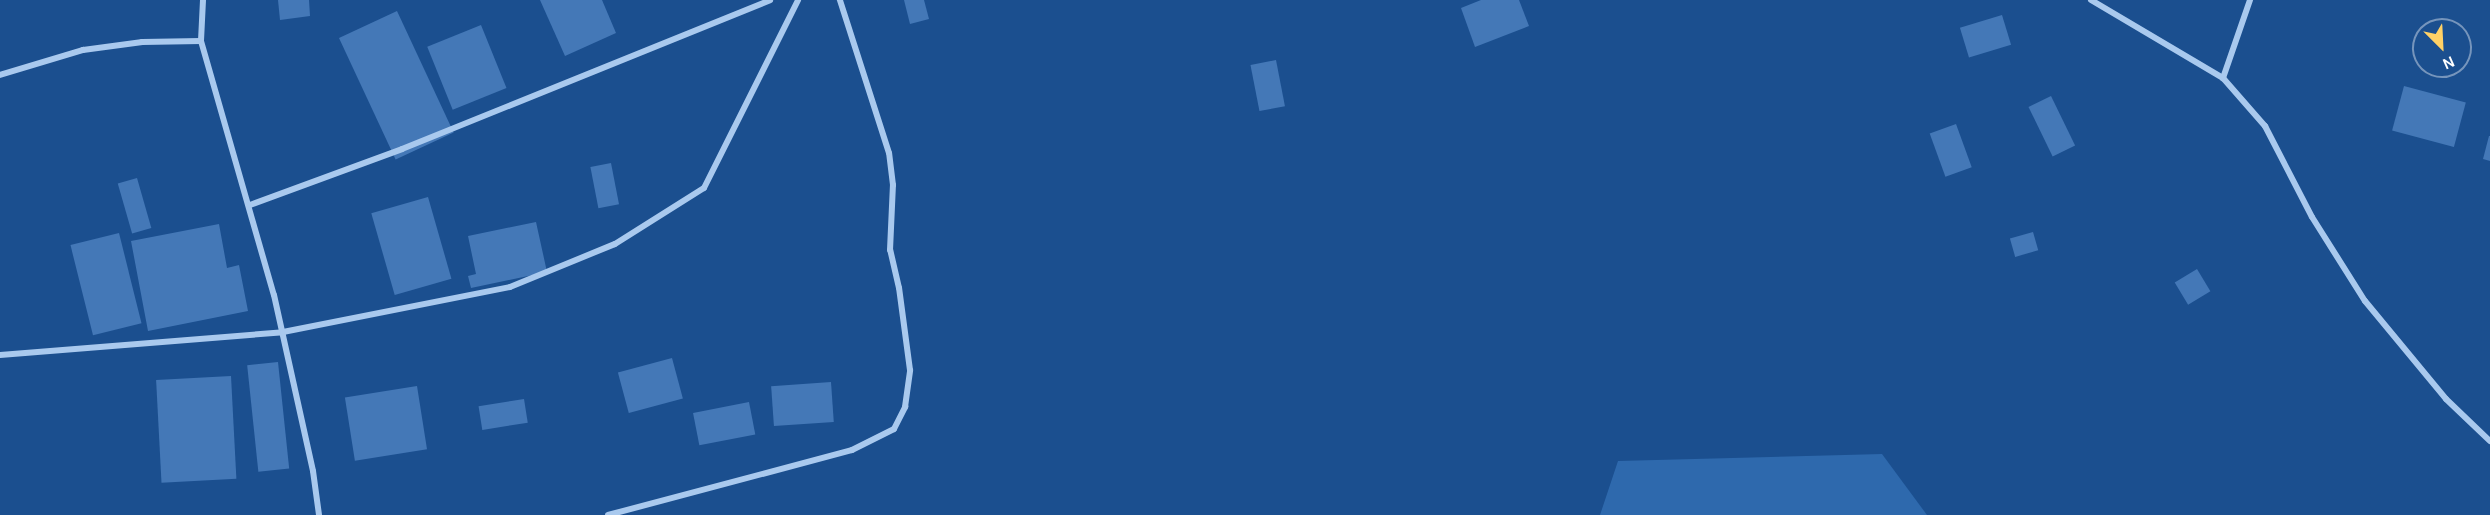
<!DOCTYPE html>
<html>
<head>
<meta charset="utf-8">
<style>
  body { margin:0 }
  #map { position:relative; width:2490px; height:515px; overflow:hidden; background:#1b4f8f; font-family:Karla,sans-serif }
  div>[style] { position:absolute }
  .green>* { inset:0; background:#2e69ad }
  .building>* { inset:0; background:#4478b7; transform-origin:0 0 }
  .street>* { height:6px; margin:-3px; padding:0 3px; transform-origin:3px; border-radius:3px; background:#a9c9ee }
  span { translate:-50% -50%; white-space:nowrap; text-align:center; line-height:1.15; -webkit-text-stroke:5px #1b4f8f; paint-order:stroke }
  .north { position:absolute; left:2412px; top:18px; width:60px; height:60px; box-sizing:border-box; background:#1b4f8f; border:2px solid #7695bc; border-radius:50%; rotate:156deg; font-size:16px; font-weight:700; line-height:24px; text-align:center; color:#fff }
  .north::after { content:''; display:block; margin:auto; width:21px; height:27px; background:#ffd166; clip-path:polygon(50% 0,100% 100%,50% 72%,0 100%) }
</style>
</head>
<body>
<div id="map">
  <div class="green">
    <i style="clip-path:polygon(1882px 454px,1927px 515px,1600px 515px,1618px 461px)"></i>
  </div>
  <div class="building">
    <i style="clip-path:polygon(278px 0,309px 0,310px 16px,280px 20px)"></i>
    <i style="clip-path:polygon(540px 0,602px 0,616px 33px,565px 56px)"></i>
    <i style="clip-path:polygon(904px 0,924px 0,929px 19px,910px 24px)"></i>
    <i style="clip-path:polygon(1481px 0,1519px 0,1529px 26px,1475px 47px,1461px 8px)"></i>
    <i style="left:397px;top:11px;width:134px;height:64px;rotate:65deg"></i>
    <i style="left:2002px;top:15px;width:31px;height:44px;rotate:73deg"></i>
    <i style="left:481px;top:25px;width:68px;height:58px;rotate:68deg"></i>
    <i style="left:1276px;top:60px;width:47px;height:26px;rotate:79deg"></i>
    <i style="left:2404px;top:86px;width:64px;height:46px;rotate:15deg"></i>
    <i style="left:2051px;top:96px;width:55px;height:25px;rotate:64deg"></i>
    <i style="left:1956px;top:124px;width:46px;height:28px;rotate:70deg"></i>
    <i style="clip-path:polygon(2489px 136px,2490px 136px,2490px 161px,2483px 159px)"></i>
    <i style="left:611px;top:163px;width:42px;height:21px;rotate:79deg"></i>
    <i style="left:137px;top:178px;width:52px;height:20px;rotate:74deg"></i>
    <i style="left:428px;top:197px;width:85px;height:59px;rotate:74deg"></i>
    <i style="clip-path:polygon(536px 222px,547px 272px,471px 288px,468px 276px,476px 274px,468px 236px)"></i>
    <i style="clip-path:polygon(219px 224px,227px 268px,239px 265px,248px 311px,148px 331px,131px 241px)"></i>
    <i style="left:2033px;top:232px;width:19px;height:24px;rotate:74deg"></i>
    <i style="left:119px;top:233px;width:93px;height:50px;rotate:76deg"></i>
    <i style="left:2197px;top:269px;width:26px;height:26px;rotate:59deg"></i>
    <i style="left:672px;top:358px;width:42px;height:56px;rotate:75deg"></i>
    <i style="left:278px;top:362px;width:107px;height:31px;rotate:84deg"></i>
    <i style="left:231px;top:376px;width:103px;height:75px;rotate:87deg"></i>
    <i style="left:831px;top:382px;width:40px;height:60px;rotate:86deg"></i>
    <i style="left:417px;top:386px;width:64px;height:73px;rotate:81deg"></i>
    <i style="left:524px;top:399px;width:24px;height:46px;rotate:81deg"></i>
    <i style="left:749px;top:402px;width:33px;height:57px;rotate:79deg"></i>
  </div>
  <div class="street">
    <i style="left:203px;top:0;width:41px;rotate:92.8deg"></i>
    <i style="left:201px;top:41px;width:264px;rotate:74deg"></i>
    <i style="left:274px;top:295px;width:180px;rotate:77.5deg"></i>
    <i style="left:313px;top:471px;width:44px;rotate:82.2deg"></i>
    <i style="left:2091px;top:0;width:153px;rotate:30.6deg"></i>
    <i style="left:2250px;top:0;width:83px;rotate:109.1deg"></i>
    <i style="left:2223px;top:78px;width:64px;rotate:48.8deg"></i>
    <i style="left:2265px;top:126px;width:102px;rotate:62.7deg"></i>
    <i style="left:2312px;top:217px;width:99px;rotate:57.8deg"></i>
    <i style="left:2365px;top:301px;width:127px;rotate:50.4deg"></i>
    <i style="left:2446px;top:399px;width:61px;rotate:43.7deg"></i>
    <i style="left:0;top:75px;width:87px;rotate:-16.8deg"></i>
    <i style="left:83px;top:50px;width:60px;rotate:-7.7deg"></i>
    <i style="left:142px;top:42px;width:59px;rotate:-1deg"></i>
    <i style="left:250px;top:205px;width:162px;rotate:-20.2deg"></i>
    <i style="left:402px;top:149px;width:397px;rotate:-22deg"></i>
    <i style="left:0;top:355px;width:284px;rotate:-4.6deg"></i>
    <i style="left:283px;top:332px;width:231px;rotate:-11.2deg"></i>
    <i style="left:510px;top:287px;width:113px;rotate:-22.3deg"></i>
    <i style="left:615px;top:244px;width:105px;rotate:-32.2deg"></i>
    <i style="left:704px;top:188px;width:210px;rotate:-63.4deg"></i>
    <i style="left:608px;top:515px;width:253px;rotate:-14.9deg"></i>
    <i style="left:852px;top:450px;width:47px;rotate:-26.6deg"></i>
    <i style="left:894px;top:429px;width:25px;rotate:-63deg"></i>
    <i style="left:905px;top:407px;width:37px;rotate:-82deg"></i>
    <i style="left:910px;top:370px;width:83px;rotate:-97.6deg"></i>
    <i style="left:899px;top:288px;width:39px;rotate:-103deg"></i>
    <i style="left:890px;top:250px;width:65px;rotate:-87.4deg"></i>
    <i style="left:893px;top:185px;width:32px;rotate:-97deg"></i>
    <i style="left:889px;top:153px;width:161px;rotate:-107.8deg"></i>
  </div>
  <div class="north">N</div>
</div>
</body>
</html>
